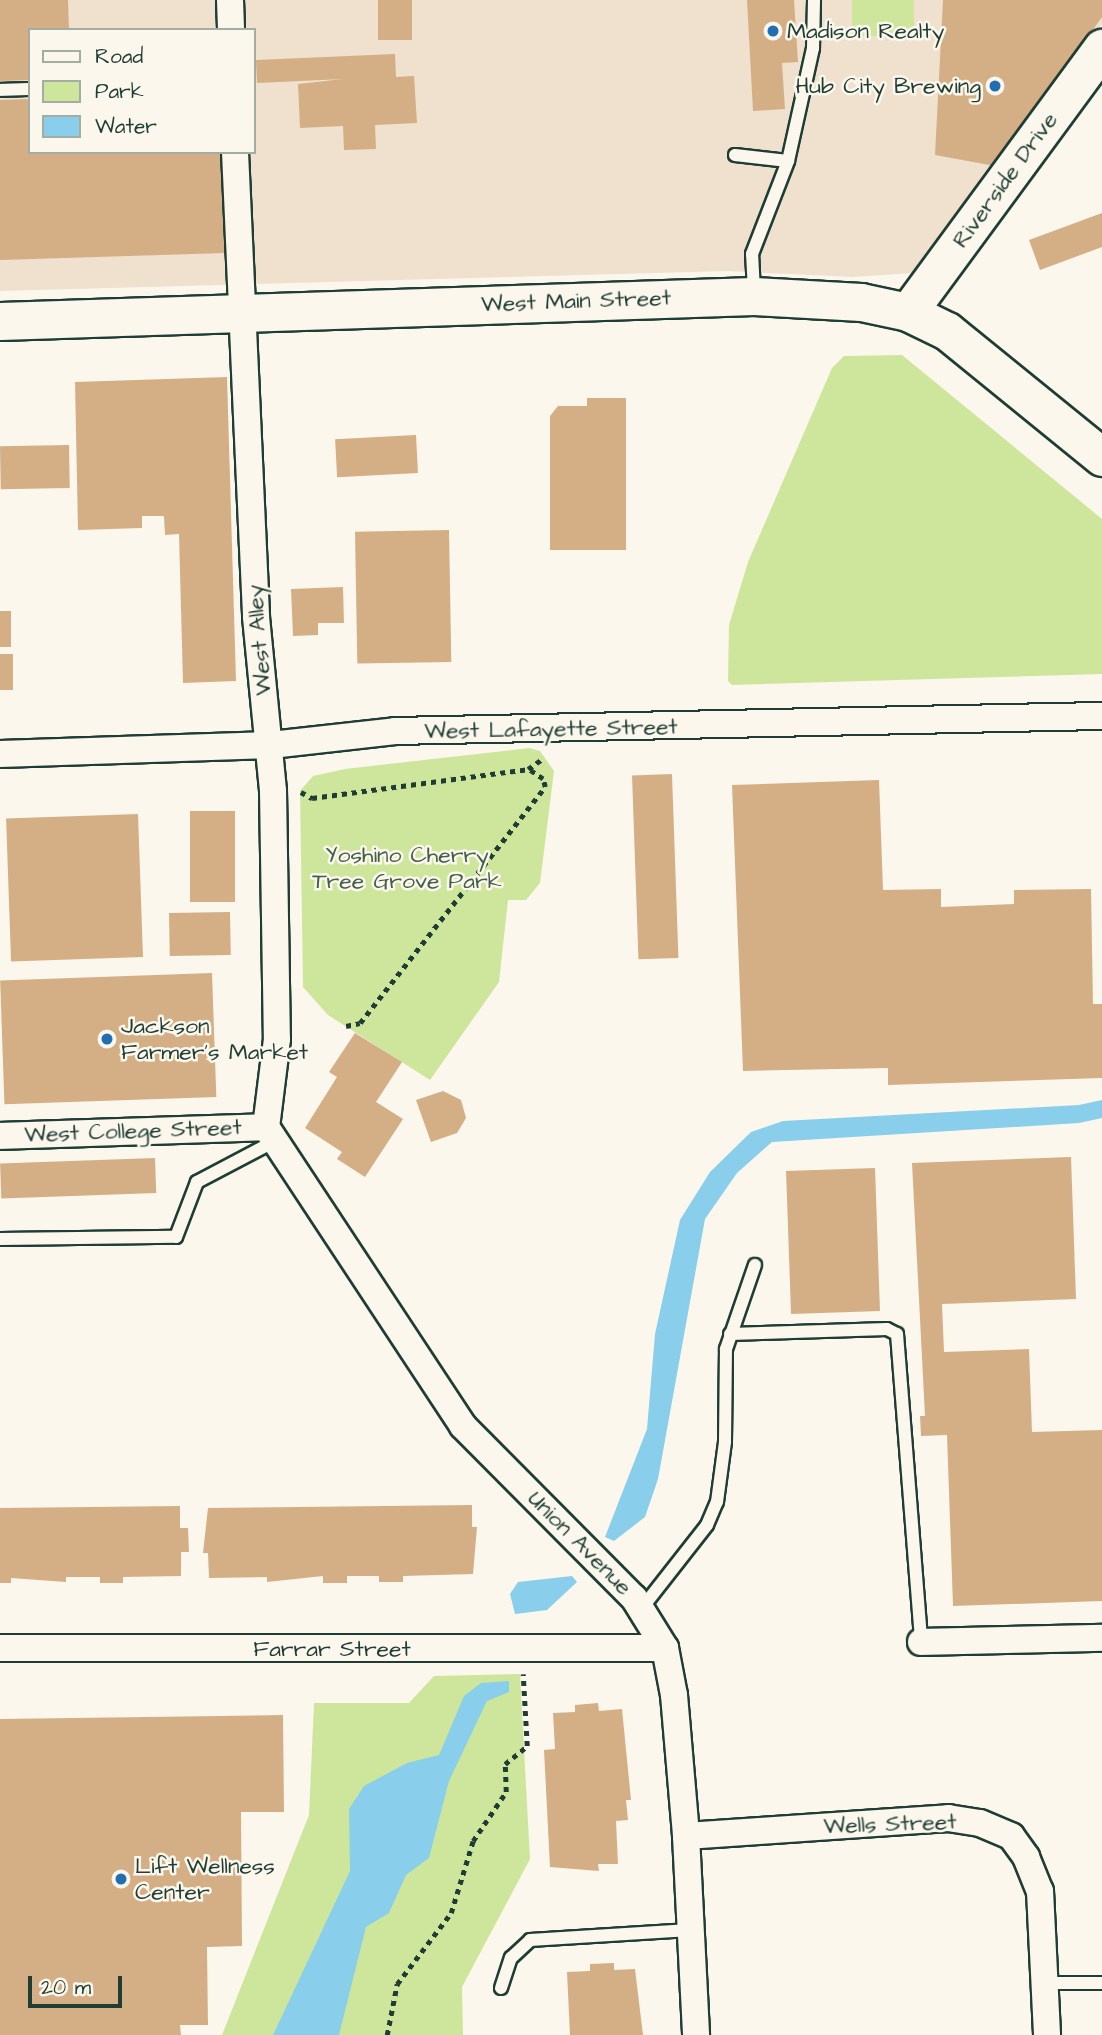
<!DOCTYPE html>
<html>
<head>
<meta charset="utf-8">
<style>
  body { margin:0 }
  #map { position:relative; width:1102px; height:2035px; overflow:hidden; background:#fbf7ec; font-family:"Architects Daughter",sans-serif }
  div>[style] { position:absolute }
  .built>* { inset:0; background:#efe1cd }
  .green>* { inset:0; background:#cde69c; transform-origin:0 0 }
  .water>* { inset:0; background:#89ceea }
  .building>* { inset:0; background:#d4af86; transform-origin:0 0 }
  .path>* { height:4.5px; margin-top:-2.25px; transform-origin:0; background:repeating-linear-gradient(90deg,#1f3d34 0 5px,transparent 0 10px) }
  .roads { filter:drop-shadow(2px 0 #1f3d34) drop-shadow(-2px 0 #1f3d34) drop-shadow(0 2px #1f3d34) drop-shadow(0 -2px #1f3d34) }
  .lane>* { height:12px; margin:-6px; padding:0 6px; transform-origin:6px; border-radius:6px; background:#fbf7ec }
  .street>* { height:26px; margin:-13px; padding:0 13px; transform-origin:13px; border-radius:13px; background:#fbf7ec }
  .secondary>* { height:37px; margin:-18.5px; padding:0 18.5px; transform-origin:18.5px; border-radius:18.5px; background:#fbf7ec }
  .dots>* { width:19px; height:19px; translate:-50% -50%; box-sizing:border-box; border:4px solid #fbf7ec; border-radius:50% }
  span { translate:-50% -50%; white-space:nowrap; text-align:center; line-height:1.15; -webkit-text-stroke:5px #fbf7ec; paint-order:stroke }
  .poi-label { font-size:23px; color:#1f3d34 }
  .left { translate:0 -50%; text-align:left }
  .right { translate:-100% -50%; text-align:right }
  .street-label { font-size:23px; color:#1f3d34 }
  .park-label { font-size:23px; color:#425f49 }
  .legend { position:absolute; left:28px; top:28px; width:228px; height:126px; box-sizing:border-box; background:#fbf7ec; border:2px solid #a3ada2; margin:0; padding:9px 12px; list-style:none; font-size:21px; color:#1f3d34 }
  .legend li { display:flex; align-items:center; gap:14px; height:35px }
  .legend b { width:35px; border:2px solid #a3ada2 }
  .scale { position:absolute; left:28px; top:1976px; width:94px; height:32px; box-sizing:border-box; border:4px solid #1f3d34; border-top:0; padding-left:9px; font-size:21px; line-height:24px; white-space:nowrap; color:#1f3d34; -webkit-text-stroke:5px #fbf7ec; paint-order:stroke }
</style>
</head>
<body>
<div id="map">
  <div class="built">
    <i style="clip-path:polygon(evenodd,0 0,1102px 0,1102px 24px,913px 273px,853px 277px,728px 271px,0 291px,0 0,30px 30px,254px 30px,254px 152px,30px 152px,30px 30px)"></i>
  </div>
  <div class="green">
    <i style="left:852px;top:0;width:62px;height:36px"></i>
    <i style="clip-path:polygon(902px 355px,1102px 519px,1102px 674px,732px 685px,728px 681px,729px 625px,748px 562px,832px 368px,844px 356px)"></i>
    <i style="clip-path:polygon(529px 748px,540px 751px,554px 771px,540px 883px,526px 900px,508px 900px,499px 982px,430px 1080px,328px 1015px,303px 987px,300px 791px,313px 776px,345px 769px)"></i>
    <i style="clip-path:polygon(520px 1674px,530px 1859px,462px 1987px,463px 2035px,222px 2035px,309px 1815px,314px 1703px,409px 1703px,434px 1676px)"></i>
  </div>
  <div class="water">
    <i style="clip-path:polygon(1102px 1100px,1102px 1118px,1079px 1123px,772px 1142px,737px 1173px,705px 1219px,658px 1479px,645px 1517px,614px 1541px,605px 1537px,647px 1429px,655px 1334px,680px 1220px,710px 1172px,751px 1132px,783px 1121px,1079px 1105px)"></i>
    <i style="clip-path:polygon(572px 1576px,577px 1582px,547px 1610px,515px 1614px,510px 1594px,518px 1582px)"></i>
    <i style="clip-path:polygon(509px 1681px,509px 1692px,487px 1701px,449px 1781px,429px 1858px,406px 1875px,389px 1913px,366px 1927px,339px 2035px,273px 2035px,350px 1871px,349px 1809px,364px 1786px,407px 1763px,439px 1755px,464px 1696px,481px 1683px)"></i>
  </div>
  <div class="building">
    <i style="clip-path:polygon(0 0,68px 0,69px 30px,30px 30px,30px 80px,0 81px)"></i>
    <i style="left:378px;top:0;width:34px;height:40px"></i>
    <i style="clip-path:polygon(747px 0,794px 0,798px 62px,782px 63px,785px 109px,753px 111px)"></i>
    <i style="clip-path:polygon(943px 0,1102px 0,1102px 17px,995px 166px,935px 155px)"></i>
    <i style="clip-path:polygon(395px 54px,396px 77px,414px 76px,417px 123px,375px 125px,376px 149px,344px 150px,343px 126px,300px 128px,298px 84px,343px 79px,257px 83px,256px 60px)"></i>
    <i style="clip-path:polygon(30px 99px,30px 152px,221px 152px,225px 253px,0 260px,0 100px)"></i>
    <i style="clip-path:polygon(1102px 213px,1102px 247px,1040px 270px,1029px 240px)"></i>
    <i style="clip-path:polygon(227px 377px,236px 681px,183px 683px,179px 534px,165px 535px,164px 516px,142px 516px,142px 528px,78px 530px,75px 382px)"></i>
    <i style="clip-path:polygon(587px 398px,626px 398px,626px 550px,550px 550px,550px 416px,558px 406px,587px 406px)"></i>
    <i style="left:416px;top:435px;width:38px;height:81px;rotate:87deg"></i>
    <i style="left:69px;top:445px;width:43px;height:69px;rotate:89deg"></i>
    <i style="left:449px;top:530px;width:132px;height:94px;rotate:89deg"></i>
    <i style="clip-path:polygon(343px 587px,344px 623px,318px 623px,318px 635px,293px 636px,291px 589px)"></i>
    <i style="left:0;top:611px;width:11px;height:36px"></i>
    <i style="left:0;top:654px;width:13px;height:36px"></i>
    <i style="left:672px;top:774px;width:184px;height:40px;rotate:88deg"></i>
    <i style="clip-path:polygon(879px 780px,883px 890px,941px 889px,941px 907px,1014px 904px,1014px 890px,1091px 889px,1093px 1004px,1102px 1004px,1102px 1078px,888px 1085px,888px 1068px,743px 1071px,732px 785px)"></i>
    <i style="left:190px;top:811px;width:45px;height:91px"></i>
    <i style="left:138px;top:814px;width:143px;height:132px;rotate:88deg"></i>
    <i style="left:230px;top:912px;width:43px;height:61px;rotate:89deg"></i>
    <i style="left:212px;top:973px;width:124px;height:212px;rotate:88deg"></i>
    <i style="clip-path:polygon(355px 1033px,402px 1062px,376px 1102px,403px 1119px,365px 1177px,337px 1159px,342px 1152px,305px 1128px,337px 1077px,329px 1072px)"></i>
    <i style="clip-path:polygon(443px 1091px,461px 1100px,466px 1118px,457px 1133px,431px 1142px,416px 1100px)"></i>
    <i style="clip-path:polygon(1071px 1157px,1076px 1299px,942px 1304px,944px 1352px,1029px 1349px,1032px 1432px,1102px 1430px,1102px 1601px,953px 1606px,947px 1435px,921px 1436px,920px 1416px,925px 1416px,912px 1163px)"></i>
    <i style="left:155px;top:1158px;width:35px;height:155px;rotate:88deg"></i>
    <i style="left:875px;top:1168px;width:143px;height:89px;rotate:88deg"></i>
    <i style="clip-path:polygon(472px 1505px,472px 1527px,477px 1527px,473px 1574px,403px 1576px,403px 1582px,379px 1582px,379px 1576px,347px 1576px,347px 1583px,323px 1583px,323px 1576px,267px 1582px,267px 1577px,209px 1578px,208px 1553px,203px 1553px,208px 1508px)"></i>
    <i style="clip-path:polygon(180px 1506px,180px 1528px,188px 1528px,189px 1552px,181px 1552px,181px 1576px,123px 1577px,123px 1583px,100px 1583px,100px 1577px,66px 1577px,66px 1582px,11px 1578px,11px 1583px,0 1583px,0 1508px)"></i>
    <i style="clip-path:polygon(598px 1703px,599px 1711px,622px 1709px,631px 1800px,626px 1800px,628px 1820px,616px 1821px,618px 1864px,598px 1864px,599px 1871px,550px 1867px,544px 1750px,555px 1749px,553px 1713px,575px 1712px,575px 1705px)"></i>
    <i style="clip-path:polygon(283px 1715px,284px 1812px,241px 1812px,242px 1946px,207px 1947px,208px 2025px,180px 2025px,181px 2035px,0 2035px,0 1719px)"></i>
    <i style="clip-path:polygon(614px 1963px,614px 1970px,635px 1969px,643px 2035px,570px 2035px,567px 1972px,590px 1971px,590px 1964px)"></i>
  </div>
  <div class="path">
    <i style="left:301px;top:792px;width:13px;rotate:29deg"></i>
    <i style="left:312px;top:798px;width:218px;rotate:-7.6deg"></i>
    <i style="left:528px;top:769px;width:19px;rotate:-35deg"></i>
    <i style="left:346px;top:1026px;width:14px;rotate:-12deg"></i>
    <i style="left:360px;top:1023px;width:300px;rotate:-51.9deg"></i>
    <i style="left:545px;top:787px;width:8px;rotate:-104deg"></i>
    <i style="left:543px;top:779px;width:18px;rotate:-146deg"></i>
    <i style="left:387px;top:2035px;width:52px;rotate:-78.9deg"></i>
    <i style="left:397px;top:1984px;width:89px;rotate:-52.7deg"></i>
    <i style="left:451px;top:1913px;width:75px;rotate:-73deg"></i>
    <i style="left:473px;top:1841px;width:59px;rotate:-56deg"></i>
    <i style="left:506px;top:1792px;width:28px;rotate:-92deg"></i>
    <i style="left:505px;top:1764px;width:28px;rotate:-39deg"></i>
    <i style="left:527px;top:1746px;width:72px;rotate:-93.2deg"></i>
  </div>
  <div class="roads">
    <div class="lane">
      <i style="left:0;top:90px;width:30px;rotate:-2deg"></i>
      <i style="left:735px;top:155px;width:53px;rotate:6.5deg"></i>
      <i style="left:754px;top:291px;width:37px;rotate:-93deg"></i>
      <i style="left:752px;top:254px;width:100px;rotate:-68.8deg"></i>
      <i style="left:788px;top:161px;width:116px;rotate:-77.5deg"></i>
      <i style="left:813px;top:48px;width:48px;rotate:-88.8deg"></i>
      <i style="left:0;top:1239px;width:176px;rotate:-0.7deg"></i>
      <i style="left:176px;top:1237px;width:59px;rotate:-69.1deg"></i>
      <i style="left:197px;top:1182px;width:86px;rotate:-27.8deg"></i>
      <i style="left:730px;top:1334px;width:157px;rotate:-1.8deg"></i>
      <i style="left:887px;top:1329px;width:11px;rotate:27deg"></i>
      <i style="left:897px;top:1334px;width:309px;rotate:85.5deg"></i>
      <i style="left:642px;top:1608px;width:105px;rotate:-51.9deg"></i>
      <i style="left:707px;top:1525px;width:25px;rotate:-67deg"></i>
      <i style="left:717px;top:1502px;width:61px;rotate:-82.4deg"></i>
      <i style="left:725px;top:1442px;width:93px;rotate:-89.4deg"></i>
      <i style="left:726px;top:1349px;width:89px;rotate:-71deg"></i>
      <i style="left:1046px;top:1983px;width:56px"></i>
      <i style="left:501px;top:1988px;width:32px;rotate:-72deg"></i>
      <i style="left:511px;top:1958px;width:26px;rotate:-43deg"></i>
      <i style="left:530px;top:1940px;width:160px;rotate:-3.6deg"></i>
    </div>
    <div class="street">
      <i style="left:230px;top:0;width:30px;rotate:88deg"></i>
      <i style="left:235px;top:152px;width:465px;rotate:87.4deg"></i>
      <i style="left:256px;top:617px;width:175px;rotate:84.4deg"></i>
      <i style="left:273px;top:791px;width:248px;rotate:89.1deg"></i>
      <i style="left:277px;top:1039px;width:89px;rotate:97.1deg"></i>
      <i style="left:266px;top:1127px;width:358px;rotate:56.6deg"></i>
      <i style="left:463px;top:1426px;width:243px;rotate:45.2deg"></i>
      <i style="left:634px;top:1598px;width:59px;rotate:58.2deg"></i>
      <i style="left:665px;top:1648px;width:48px;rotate:79.2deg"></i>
      <i style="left:674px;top:1695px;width:142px;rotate:85.1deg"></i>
      <i style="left:686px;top:1836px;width:199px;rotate:87.1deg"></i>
      <i style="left:0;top:754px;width:271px;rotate:-1.9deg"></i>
      <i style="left:271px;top:745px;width:125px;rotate:-6.4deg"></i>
      <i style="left:395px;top:731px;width:707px;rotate:-1.22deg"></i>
      <i style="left:0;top:1136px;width:266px;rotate:-1.9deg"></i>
      <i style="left:921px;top:1642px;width:181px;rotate:-1.3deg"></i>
      <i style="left:0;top:1648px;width:665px"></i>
      <i style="left:686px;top:1836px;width:263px;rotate:-3.9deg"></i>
      <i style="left:948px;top:1818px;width:32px;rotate:9deg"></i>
      <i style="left:980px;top:1823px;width:34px;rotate:23deg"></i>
      <i style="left:1011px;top:1836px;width:26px;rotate:54deg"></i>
      <i style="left:1026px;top:1857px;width:37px;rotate:68deg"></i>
      <i style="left:1040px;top:1891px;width:144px;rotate:87.2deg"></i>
    </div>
    <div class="secondary">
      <i style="left:908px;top:312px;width:328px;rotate:-53.7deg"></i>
      <i style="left:0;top:321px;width:754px;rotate:-1.9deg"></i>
      <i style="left:754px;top:296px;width:107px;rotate:3.2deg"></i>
      <i style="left:861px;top:302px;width:48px;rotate:12deg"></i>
      <i style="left:908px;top:312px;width:43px;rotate:26deg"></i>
      <i style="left:947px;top:331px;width:200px;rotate:39.1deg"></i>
    </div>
  </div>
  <div class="dots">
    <i style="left:773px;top:31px;background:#1f6fb2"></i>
    <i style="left:995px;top:86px;background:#1f6fb2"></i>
    <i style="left:107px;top:1039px;background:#1f6fb2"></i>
    <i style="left:121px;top:1879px;background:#1f6fb2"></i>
  </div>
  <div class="poi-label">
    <span class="left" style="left:787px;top:31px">Madison Realty</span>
    <span class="right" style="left:981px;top:86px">Hub City Brewing</span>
    <span class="left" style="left:121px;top:1039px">Jackson<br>Farmer's Market</span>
    <span class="left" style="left:135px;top:1879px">Lift Wellness<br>Center</span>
  </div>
  <div class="street-label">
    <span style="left:1005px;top:180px;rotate:-54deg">Riverside Drive</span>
    <span style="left:576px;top:301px;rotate:-2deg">West Main Street</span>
    <span style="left:259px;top:640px;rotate:-95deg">West Alley</span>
    <span style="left:551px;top:729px;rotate:-1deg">West Lafayette Street</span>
    <span style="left:133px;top:1131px;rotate:-2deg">West College Street</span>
    <span style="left:580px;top:1543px;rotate:45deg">Union Avenue</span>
    <span style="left:332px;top:1649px">Farrar Street</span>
    <span style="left:890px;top:1824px;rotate:-2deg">Wells Street</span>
  </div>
  <div class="park-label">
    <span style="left:407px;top:868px">Yoshino Cherry<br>Tree Grove Park</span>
  </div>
  <ul class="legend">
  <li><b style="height:9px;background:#fbf7ec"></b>Road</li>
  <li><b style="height:19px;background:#cde69c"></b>Park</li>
  <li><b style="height:19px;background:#89ceea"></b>Water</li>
  </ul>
  <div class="scale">20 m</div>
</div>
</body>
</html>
